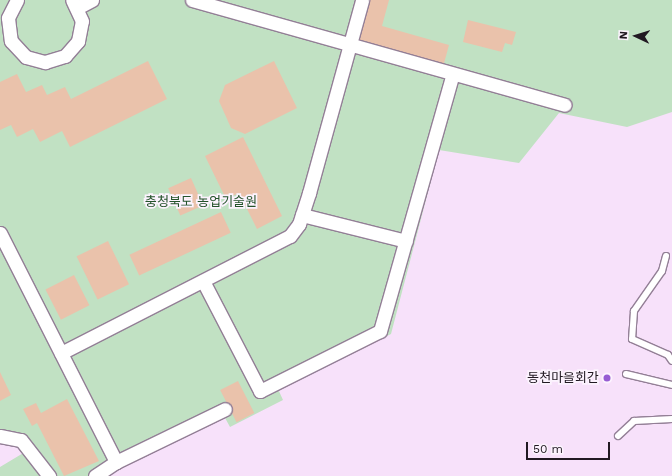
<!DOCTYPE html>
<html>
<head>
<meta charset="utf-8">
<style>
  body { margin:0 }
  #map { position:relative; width:672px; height:476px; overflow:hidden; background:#f7e1fa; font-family:"Work Sans","Noto Sans KR",sans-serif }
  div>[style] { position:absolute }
  .green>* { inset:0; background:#c1e1c3 }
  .building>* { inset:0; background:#eac2ab; transform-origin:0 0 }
  .roads { filter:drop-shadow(1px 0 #937f96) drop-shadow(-1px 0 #937f96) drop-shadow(0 1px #937f96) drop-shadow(0 -1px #937f96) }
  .lane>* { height:6px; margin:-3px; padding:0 3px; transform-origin:3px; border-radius:3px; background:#fff }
  .street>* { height:13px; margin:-6.5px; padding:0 6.5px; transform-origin:6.5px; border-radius:6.5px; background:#fff }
  .dots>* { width:11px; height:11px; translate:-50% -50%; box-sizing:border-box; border:2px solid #fcf3fe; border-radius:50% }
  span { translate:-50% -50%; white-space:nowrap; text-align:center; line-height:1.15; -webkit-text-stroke:3.5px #fcf3fe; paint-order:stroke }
  .park-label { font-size:13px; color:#23532a }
  .poi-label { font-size:13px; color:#211922 }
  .right { translate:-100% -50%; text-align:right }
  .north { position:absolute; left:616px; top:16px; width:40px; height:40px; -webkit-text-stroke:3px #fcf3fe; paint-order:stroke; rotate:274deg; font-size:11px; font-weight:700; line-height:16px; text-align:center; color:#211922 }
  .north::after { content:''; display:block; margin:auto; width:14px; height:18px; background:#211922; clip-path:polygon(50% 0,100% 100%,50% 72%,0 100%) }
  .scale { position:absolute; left:526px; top:442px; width:84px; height:18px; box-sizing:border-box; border:2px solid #211922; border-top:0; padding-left:5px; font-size:12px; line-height:14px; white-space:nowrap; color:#211922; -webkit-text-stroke:3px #fcf3fe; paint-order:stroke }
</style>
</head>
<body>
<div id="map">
  <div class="green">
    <i style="clip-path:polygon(0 0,672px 0,672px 112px,627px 127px,559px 113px,519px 163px,439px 150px,391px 334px,278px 389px,283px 400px,230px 427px,224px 416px,106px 476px,0 476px,0 467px,25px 452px,0 432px)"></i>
  </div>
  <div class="building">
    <i style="clip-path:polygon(367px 0,389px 0,382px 26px,449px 45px,443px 67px,356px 43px)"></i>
    <i style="clip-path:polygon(468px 20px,516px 32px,512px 45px,505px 43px,502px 52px,463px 42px)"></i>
    <i style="clip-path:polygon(148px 61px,167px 99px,70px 147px,62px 131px,40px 142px,33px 129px,17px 137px,11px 125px,0 130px,0 82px,17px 74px,26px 92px,42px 85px,47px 95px,65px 87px,71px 99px)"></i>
    <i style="clip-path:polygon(274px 61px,297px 108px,245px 134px,231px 128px,219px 101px,225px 85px)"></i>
    <i style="clip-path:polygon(243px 137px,282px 216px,257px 229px,239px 193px,226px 199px,205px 156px)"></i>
    <i style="left:191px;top:178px;width:30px;height:25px;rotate:66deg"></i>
    <i style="left:221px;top:212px;width:23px;height:101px;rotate:65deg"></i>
    <i style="left:108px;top:241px;width:48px;height:35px;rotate:64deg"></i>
    <i style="left:74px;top:275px;width:34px;height:32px;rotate:63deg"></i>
    <i style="clip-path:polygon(0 372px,11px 395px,0 401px)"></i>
    <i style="left:238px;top:381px;width:36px;height:20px;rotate:63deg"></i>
    <i style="clip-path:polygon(67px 399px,99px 461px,64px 476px,37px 423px,32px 426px,23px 409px,36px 403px,41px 413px)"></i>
  </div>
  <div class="roads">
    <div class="lane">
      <i style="left:666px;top:256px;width:16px;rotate:105deg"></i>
      <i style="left:662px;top:271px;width:49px;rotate:125deg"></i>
      <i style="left:634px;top:311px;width:28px;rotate:94deg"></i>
      <i style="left:632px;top:339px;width:39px;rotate:24deg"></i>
      <i style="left:668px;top:355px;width:7px;rotate:56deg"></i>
      <i style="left:626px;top:374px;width:47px;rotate:13.4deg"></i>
      <i style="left:618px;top:436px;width:22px;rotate:-43deg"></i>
      <i style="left:634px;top:421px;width:38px;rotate:-3deg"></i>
    </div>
    <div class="street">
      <i style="left:17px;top:0;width:20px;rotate:117deg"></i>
      <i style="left:8px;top:18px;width:23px;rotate:83deg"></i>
      <i style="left:11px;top:41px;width:22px;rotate:47deg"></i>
      <i style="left:26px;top:57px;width:20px;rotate:15deg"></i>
      <i style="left:45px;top:62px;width:21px;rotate:-17deg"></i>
      <i style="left:65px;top:56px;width:20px;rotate:-49deg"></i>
      <i style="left:78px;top:41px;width:20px;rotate:-79deg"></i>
      <i style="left:82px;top:21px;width:23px;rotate:-115deg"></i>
      <i style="left:192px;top:0;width:387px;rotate:15.7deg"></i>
      <i style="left:77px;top:8px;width:17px;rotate:-28deg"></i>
      <i style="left:302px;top:215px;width:107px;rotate:14deg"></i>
      <i style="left:0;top:233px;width:257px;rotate:63.1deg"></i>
      <i style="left:203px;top:281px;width:124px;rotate:62.6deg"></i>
      <i style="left:260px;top:391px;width:134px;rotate:-26.6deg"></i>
      <i style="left:380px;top:331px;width:265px;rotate:-74.2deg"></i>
      <i style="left:61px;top:353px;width:257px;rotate:-27.1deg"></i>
      <i style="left:290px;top:236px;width:15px;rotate:-53deg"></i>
      <i style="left:299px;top:224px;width:33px;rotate:-72deg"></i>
      <i style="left:309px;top:193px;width:200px;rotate:-74.6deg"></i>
      <i style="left:0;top:436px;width:21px;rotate:11deg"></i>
      <i style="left:21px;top:440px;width:46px;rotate:52.1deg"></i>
      <i style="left:95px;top:476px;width:25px;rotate:-34deg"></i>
      <i style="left:116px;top:462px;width:121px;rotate:-25.9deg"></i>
    </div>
  </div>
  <div class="dots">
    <i style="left:607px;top:378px;background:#975cd3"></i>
  </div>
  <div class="park-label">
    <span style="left:201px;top:202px">충청북도 농업기술원</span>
  </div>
  <div class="poi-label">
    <span class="right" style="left:599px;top:378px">동천마을회간</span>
  </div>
  <div class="north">N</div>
  <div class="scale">50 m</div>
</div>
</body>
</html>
